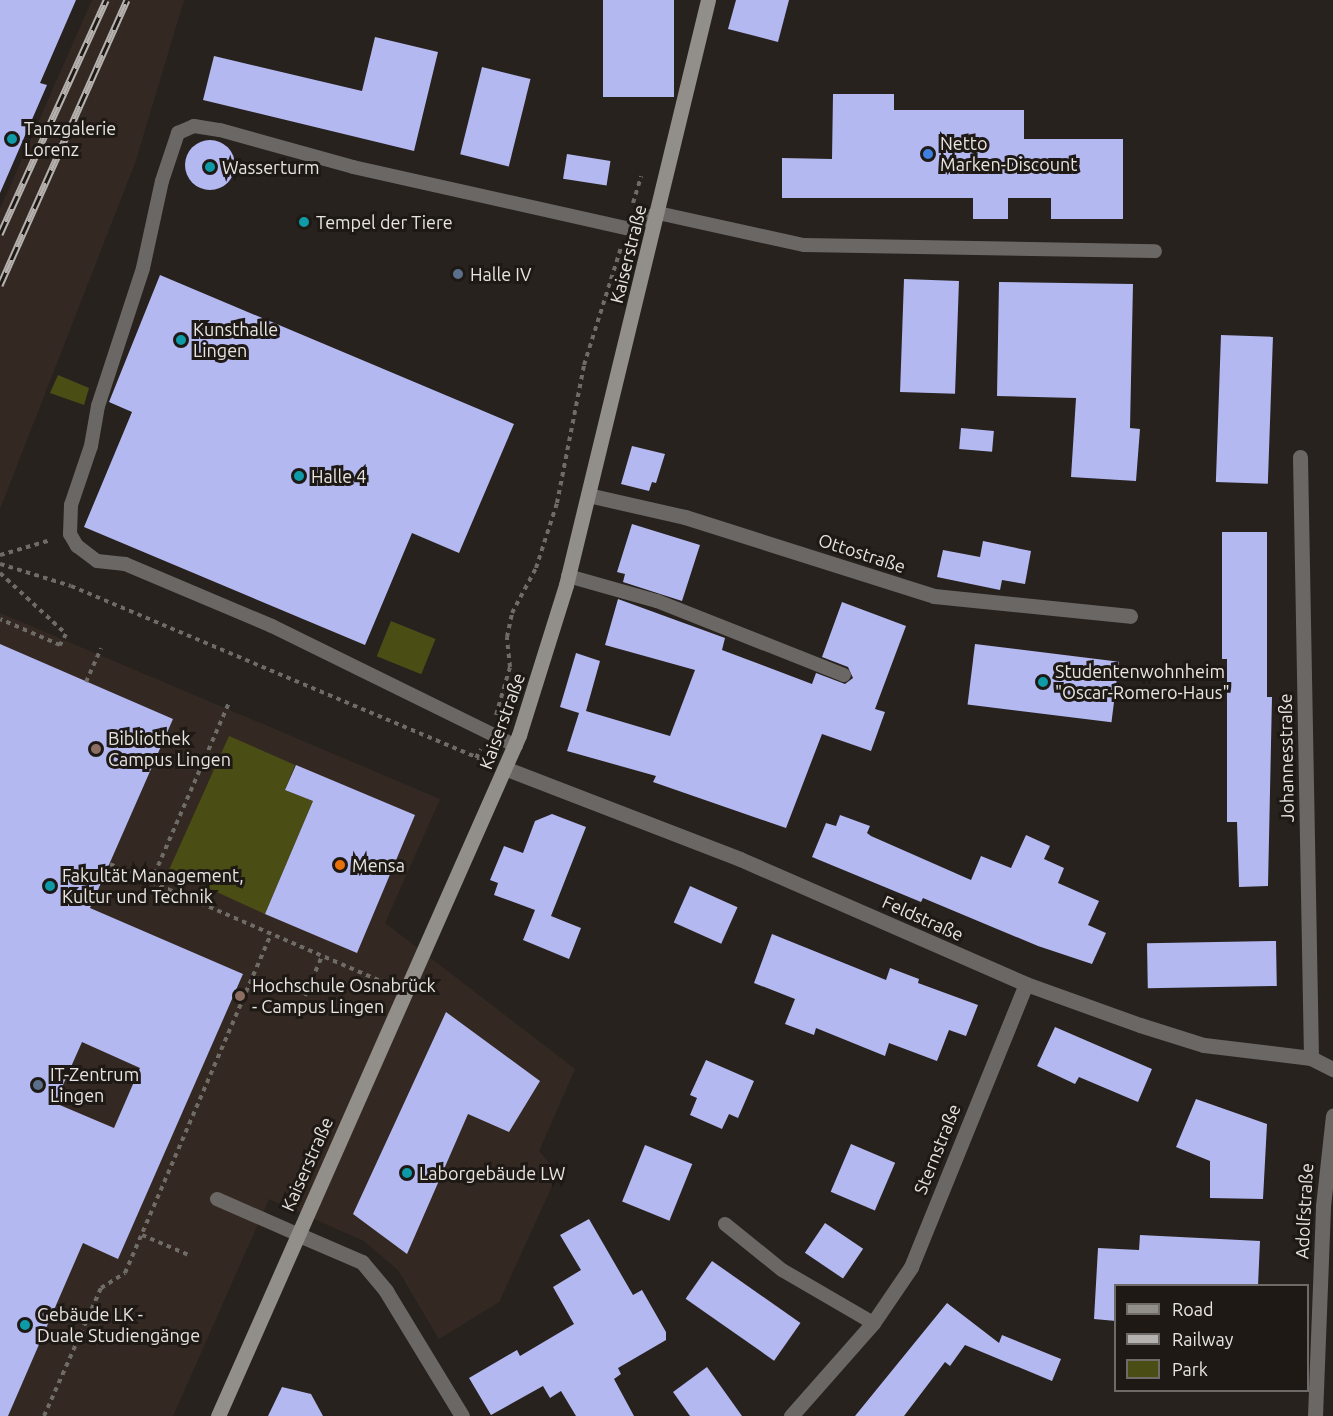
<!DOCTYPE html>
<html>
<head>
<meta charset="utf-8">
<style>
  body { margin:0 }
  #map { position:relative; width:1333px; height:1416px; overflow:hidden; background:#27221e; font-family:Ubuntu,sans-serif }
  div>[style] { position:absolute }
  .built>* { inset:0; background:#342922 }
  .green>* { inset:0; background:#4b4e14; transform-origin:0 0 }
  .building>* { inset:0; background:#b4b8f1; transform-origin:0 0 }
  .round { border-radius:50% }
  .path>* { height:4px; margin-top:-2px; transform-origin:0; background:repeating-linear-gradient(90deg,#6f6b67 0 4.5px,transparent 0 9px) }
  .service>* { height:14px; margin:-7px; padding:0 7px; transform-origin:7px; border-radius:7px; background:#6a6765 }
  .minor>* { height:15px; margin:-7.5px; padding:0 7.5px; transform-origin:7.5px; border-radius:7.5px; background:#6a6765 }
  .secondary>* { height:15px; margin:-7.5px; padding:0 7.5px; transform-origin:7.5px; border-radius:7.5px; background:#928e8a }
  .rail>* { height:7px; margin-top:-3.5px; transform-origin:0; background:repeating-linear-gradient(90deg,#1e1915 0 14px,#b5b1ae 0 28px); box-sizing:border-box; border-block:2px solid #b5b1ae }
  .dots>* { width:16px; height:16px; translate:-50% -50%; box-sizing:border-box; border:3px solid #1e1915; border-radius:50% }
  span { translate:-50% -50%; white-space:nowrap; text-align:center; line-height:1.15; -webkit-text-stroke:6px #1e1915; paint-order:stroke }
  .poi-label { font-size:18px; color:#e7e4e1 }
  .left { translate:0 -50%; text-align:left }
  .street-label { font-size:18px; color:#e7e4e1 }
  .legend { position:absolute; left:1114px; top:1284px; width:195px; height:108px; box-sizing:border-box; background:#1e1915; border:2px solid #6e6a67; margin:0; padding:8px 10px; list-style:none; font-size:18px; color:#e7e4e1 }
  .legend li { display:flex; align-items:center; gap:12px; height:30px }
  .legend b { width:30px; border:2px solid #6e6a67 }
</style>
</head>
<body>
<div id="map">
  <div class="built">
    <i style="clip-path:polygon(92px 0,184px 0,135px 163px,0 509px,0 209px)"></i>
    <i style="clip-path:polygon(0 613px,440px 799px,385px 923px,575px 1069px,539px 1151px,558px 1173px,499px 1302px,439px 1339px,398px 1270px,364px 1241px,269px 1199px,173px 1416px,0 1416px)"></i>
  </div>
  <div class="green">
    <i style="clip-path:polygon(58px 375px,89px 388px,84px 405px,50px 393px)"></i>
    <i style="left:391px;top:621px;width:48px;height:38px;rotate:22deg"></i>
    <i style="clip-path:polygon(229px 736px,295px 765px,285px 790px,313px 801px,265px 914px,169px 870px)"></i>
  </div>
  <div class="building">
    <i style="clip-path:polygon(0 0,76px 0,40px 83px,47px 85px,0 193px)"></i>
    <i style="left:603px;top:0;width:71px;height:97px"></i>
    <i style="clip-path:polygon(736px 0,789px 0,778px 42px,728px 29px)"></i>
    <i style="clip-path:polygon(375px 37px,438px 52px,414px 151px,203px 100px,214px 56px,362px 91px)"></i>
    <i style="left:482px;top:67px;width:50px;height:90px;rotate:14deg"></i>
    <i style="clip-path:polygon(833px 94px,894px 94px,894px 110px,1024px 110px,1024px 139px,1123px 139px,1123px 219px,1051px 219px,1051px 198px,1008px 198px,1008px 219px,973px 219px,973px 198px,782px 198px,782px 158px,832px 159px)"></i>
    <i class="round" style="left:185px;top:140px;width:50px;height:50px"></i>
    <i style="left:567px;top:154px;width:44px;height:25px;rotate:9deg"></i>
    <i style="clip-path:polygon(160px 275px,514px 424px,459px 553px,412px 533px,365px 645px,84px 527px,132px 412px,109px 402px)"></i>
    <i style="left:904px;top:279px;width:55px;height:113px;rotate:2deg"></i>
    <i style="clip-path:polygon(999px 282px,1133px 284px,1130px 428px,1140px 429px,1136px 481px,1071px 477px,1076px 398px,997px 396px)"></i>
    <i style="left:1221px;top:335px;width:52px;height:147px;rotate:2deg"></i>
    <i style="left:961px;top:428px;width:33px;height:21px;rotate:5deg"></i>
    <i style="clip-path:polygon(632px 446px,665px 454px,656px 483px,652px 482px,649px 491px,621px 484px)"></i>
    <i style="clip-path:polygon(632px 524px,700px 545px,682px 601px,623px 582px,625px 574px,617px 572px)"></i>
    <i style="clip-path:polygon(1222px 532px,1267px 532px,1267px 697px,1272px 697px,1268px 886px,1239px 887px,1237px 822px,1227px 822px,1227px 659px,1222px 659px)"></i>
    <i style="clip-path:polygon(983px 541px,1031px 551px,1025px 584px,1002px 580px,1000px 590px,937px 577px,943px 550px,980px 557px)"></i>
    <i style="clip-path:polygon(618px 599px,725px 638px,722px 650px,812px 684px,816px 673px,845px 684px,853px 678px,848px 667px,822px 657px,842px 602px,906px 626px,875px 709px,885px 712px,871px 751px,822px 734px,786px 828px,653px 782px,656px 776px,567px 751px,579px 713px,560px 707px,576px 653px,600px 661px,586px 711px,670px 736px,695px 670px,605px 645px)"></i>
    <i style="clip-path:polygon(evenodd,0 644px,173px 719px,90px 908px,243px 974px,118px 1259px,83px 1243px,8px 1416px,0 1416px,0 644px,82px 1042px,140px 1068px,114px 1128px,55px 1103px,82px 1042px)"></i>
    <i style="left:975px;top:644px;width:145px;height:61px;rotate:7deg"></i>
    <i style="clip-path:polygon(296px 765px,415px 815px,357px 953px,265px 914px,313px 801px,285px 790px)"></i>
    <i style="clip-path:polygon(552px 814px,586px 827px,551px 916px,581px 928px,569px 959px,523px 940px,535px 910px,494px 895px,498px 883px,490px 880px,504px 846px,523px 853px,535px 821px)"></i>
    <i style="clip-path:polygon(840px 815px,870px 826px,867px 833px,871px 836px,971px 880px,981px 856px,1011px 868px,1026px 835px,1050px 846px,1044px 859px,1064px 868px,1058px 883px,1099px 901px,1088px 925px,1106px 933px,1092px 964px,1038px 946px,923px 898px,921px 902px,812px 857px,826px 823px,836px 826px)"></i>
    <i style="left:690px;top:886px;width:52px;height:40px;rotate:24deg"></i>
    <i style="clip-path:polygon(772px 934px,886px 980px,890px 968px,919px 979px,918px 983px,978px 1005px,966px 1036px,949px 1030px,937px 1061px,889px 1043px,885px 1056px,816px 1028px,814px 1035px,785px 1024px,795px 999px,754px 983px)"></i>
    <i style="left:1276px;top:941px;width:45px;height:129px;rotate:89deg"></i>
    <i style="clip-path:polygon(446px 1012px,540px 1081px,509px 1132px,468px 1114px,407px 1254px,353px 1214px)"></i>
    <i style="clip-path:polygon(1055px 1027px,1152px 1069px,1138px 1102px,1079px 1077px,1075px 1084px,1037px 1066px)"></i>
    <i style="clip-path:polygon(706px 1060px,754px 1081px,738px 1118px,729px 1114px,722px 1129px,690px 1115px,697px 1098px,690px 1095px)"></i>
    <i style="clip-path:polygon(1196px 1099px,1267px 1124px,1263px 1199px,1210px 1198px,1210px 1161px,1176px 1147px)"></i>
    <i style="left:851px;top:1144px;width:48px;height:52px;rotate:23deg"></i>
    <i style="left:645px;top:1145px;width:51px;height:61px;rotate:22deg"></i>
    <i style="clip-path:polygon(589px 1219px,633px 1295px,642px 1290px,666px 1332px,666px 1340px,618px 1368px,621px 1374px,614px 1379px,634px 1416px,576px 1416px,561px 1391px,550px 1398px,543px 1386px,491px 1415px,469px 1378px,517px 1350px,520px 1356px,574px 1324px,553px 1287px,581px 1270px,560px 1235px)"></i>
    <i style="left:825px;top:1223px;width:46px;height:36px;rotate:34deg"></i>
    <i style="clip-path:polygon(1140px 1235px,1260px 1241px,1258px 1286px,1116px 1286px,1116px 1321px,1094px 1319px,1098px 1248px,1139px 1250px)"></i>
    <i style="left:712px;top:1261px;width:108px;height:46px;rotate:35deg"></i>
    <i style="clip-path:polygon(947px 1303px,999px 1343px,1002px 1335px,1061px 1359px,1052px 1381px,965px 1345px,950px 1366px,945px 1362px,904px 1416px,855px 1416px)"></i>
    <i style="clip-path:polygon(707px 1367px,742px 1416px,690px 1416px,673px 1392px)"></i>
    <i style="clip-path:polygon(282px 1387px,311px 1394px,323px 1416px,268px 1416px)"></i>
  </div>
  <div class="path">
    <i style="left:633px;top:203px;width:28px;rotate:-73deg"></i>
    <i style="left:0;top:555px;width:53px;rotate:-16.4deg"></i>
    <i style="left:0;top:564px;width:74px;rotate:17.2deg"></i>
    <i style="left:71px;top:586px;width:449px;rotate:22.9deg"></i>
    <i style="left:0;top:573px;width:90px;rotate:42.7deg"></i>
    <i style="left:66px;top:634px;width:13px;rotate:119deg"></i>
    <i style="left:60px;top:645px;width:65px;rotate:-156.6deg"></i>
    <i style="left:86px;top:682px;width:37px;rotate:-66deg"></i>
    <i style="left:496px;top:715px;width:50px;rotate:-73.7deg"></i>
    <i style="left:510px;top:667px;width:30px;rotate:-96deg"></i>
    <i style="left:507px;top:637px;width:25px;rotate:-78deg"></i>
    <i style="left:512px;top:613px;width:51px;rotate:-61.9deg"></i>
    <i style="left:536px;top:568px;width:68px;rotate:-72.1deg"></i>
    <i style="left:557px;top:503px;width:141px;rotate:-78.9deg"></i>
    <i style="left:584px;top:365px;width:123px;rotate:-72.5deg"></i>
    <i style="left:476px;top:758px;width:10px;rotate:-61deg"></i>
    <i style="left:110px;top:864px;width:302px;rotate:23.4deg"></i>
    <i style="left:151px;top:882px;width:195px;rotate:-66.5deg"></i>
    <i style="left:305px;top:996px;width:43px;rotate:-67deg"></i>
    <i style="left:142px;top:1235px;width:53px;rotate:23.2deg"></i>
    <i style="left:44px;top:1416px;width:140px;rotate:-66deg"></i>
    <i style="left:101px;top:1288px;width:28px;rotate:-32deg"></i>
    <i style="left:125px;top:1273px;width:369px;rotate:-66.7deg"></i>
  </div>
  <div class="service">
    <i style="left:568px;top:576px;width:92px;rotate:15.7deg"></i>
    <i style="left:657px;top:601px;width:201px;rotate:21.6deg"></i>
    <i style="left:516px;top:746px;width:272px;rotate:-153.8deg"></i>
    <i style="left:272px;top:626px;width:160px;rotate:-157.1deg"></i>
    <i style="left:125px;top:564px;width:28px;rotate:-174deg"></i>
    <i style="left:97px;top:561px;width:25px;rotate:-143deg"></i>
    <i style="left:77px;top:546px;width:14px;rotate:-120deg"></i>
    <i style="left:70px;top:534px;width:29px;rotate:-88deg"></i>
    <i style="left:71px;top:505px;width:62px;rotate:-71.3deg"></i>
    <i style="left:91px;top:446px;width:41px;rotate:-80.1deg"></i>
    <i style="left:98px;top:406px;width:145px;rotate:-71.9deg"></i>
    <i style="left:143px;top:268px;width:89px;rotate:-77.7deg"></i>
    <i style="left:162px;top:181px;width:51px;rotate:-71.6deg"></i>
    <i style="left:178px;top:133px;width:17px;rotate:-24deg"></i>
    <i style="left:194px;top:126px;width:26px;rotate:9deg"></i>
    <i style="left:220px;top:130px;width:138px;rotate:15.5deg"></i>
    <i style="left:353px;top:167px;width:281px;rotate:12.6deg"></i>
    <i style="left:627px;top:228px;width:34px;rotate:-26deg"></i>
    <i style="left:658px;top:213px;width:149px;rotate:12.4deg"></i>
    <i style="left:804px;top:245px;width:351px;rotate:1deg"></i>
    <i style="left:217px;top:1199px;width:87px;rotate:23.6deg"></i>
    <i style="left:725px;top:1224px;width:73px;rotate:38.9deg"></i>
    <i style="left:782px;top:1270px;width:105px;rotate:30.2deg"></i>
  </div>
  <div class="minor">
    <i style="left:1300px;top:457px;width:601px;rotate:88.95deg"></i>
    <i style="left:588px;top:495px;width:99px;rotate:12.8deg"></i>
    <i style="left:685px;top:517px;width:261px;rotate:17.6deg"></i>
    <i style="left:934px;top:596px;width:197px;rotate:5.8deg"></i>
    <i style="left:507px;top:769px;width:250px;rotate:21.1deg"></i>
    <i style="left:740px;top:859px;width:312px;rotate:23.6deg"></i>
    <i style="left:1026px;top:984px;width:121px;rotate:19.8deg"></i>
    <i style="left:1140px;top:1025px;width:67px;rotate:17.4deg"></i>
    <i style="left:1204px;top:1045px;width:108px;rotate:6.9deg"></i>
    <i style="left:1311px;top:1058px;width:25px;rotate:27deg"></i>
    <i style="left:297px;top:1234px;width:71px;rotate:23.3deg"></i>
    <i style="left:362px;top:1262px;width:38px;rotate:50deg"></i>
    <i style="left:386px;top:1291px;width:146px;rotate:58.7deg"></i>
    <i style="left:791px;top:1416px;width:124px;rotate:-48.6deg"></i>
    <i style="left:873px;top:1323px;width:68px;rotate:-55.8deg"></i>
    <i style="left:911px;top:1267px;width:305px;rotate:-67.9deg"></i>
    <i style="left:1315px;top:1416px;width:210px;rotate:-87.8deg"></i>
    <i style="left:1323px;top:1206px;width:91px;rotate:-83.7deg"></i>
  </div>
  <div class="secondary">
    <i style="left:218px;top:1416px;width:745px;rotate:-66.15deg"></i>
    <i style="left:519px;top:735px;width:157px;rotate:-72.6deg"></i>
    <i style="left:566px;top:585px;width:602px;rotate:-76.36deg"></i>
  </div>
  <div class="rail">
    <i style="left:0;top:234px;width:257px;rotate:-65.6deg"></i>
    <i style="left:0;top:285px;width:312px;rotate:-66deg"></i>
  </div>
  <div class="dots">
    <i style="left:12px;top:139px;background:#0f9aa8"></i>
    <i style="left:928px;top:154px;background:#3f7fe0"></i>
    <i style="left:210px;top:167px;background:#0f9aa8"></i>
    <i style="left:304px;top:222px;background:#0f9aa8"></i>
    <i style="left:458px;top:274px;background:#5c6f8a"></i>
    <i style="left:181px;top:340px;background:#0f9aa8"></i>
    <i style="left:299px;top:476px;background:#0f9aa8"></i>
    <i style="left:1043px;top:682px;background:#0f9aa8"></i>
    <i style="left:96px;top:749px;background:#8d6e63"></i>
    <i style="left:340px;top:865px;background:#e8710a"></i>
    <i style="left:50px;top:886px;background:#0f9aa8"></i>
    <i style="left:240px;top:996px;background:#8d6e63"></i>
    <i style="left:38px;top:1085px;background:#5c6f8a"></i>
    <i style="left:407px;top:1173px;background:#0f9aa8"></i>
    <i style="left:25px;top:1325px;background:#0f9aa8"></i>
  </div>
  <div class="poi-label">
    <span class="left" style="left:24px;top:139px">Tanzgalerie<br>Lorenz</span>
    <span class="left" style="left:940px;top:154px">Netto<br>Marken-Discount</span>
    <span class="left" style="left:222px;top:167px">Wasserturm</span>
    <span class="left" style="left:316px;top:222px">Tempel der Tiere</span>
    <span class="left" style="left:470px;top:274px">Halle IV</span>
    <span class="left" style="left:193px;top:340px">Kunsthalle<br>Lingen</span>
    <span class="left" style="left:311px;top:476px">Halle 4</span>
    <span class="left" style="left:1055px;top:682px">Studentenwohnheim<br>"Oscar-Romero-Haus"</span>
    <span class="left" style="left:108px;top:749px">Bibliothek<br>Campus Lingen</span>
    <span class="left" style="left:352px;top:865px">Mensa</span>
    <span class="left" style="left:62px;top:886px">Fakultät Management,<br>Kultur und Technik</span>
    <span class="left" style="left:252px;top:996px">Hochschule Osnabrück<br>- Campus Lingen</span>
    <span class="left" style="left:50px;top:1085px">IT-Zentrum<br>Lingen</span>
    <span class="left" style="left:419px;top:1173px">Laborgebäude LW</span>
    <span class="left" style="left:37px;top:1325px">Gebäude LK -<br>Duale Studiengänge</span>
  </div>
  <div class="street-label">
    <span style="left:628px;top:254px;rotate:-76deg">Kaiserstraße</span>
    <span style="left:862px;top:553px;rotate:18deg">Ottostraße</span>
    <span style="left:502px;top:721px;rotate:-70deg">Kaiserstraße</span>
    <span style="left:1286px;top:758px;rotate:-91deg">Johannesstraße</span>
    <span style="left:923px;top:918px;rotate:24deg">Feldstraße</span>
    <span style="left:937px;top:1149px;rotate:-68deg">Sternstraße</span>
    <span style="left:307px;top:1164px;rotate:-66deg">Kaiserstraße</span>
    <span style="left:1304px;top:1211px;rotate:-87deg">Adolfstraße</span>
  </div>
  <ul class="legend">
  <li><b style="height:8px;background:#928e8a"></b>Road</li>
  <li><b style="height:8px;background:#b5b1ae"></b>Railway</li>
  <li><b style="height:16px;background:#4b4e14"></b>Park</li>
  </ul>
</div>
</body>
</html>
